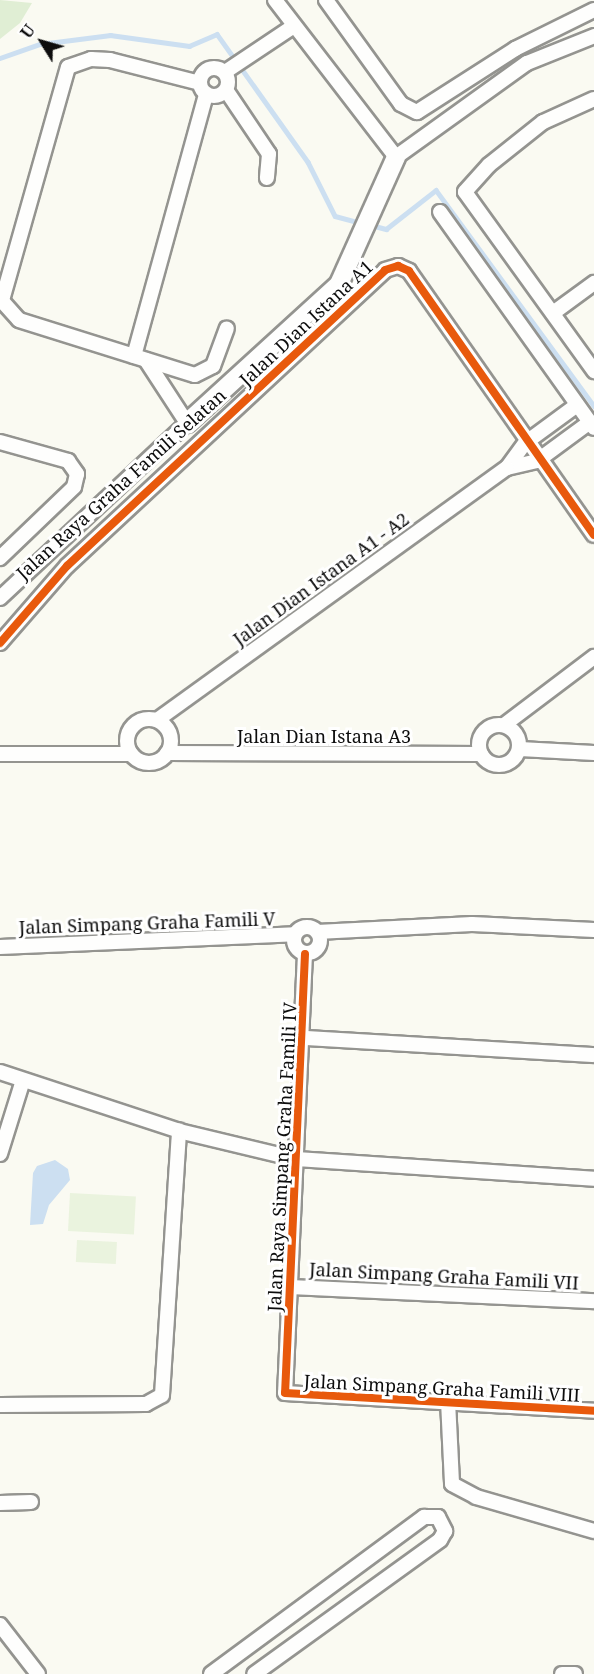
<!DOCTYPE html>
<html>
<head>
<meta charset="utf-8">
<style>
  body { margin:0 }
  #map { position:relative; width:594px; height:1674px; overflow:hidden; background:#fafaf2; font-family:"Noto Serif",serif }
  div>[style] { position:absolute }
  .green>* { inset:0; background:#e0eed4 }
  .pitch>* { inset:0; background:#eaf3de; transform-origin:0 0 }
  .water>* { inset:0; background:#ccdff1 }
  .stream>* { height:4.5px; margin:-2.25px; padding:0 2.25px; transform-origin:2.25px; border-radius:2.25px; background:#ccdff1 }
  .roads { filter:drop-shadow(2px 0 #949490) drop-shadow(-2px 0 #949490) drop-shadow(0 2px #949490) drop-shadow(0 -2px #949490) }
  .minor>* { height:14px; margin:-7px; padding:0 7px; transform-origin:7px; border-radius:7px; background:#fefefd }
  .minor>.ring { margin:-7px; padding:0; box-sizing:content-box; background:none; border:14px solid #fefefd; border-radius:50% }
  .tertiary>* { height:18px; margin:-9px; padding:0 9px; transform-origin:9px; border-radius:9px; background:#fefefd }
  .cycleway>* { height:8px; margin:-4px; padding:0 4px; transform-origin:4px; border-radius:4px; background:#e8590c }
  span { translate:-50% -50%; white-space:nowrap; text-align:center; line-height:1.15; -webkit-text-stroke:6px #fff; paint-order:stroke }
  .street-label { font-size:18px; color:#0d0d0d }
  .north { position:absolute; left:12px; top:12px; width:60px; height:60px; -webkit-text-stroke:4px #fff; paint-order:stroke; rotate:307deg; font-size:16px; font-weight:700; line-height:24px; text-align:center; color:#0d0d0d }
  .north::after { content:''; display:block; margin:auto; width:21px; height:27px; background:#0d0d0d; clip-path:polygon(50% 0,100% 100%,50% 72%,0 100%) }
</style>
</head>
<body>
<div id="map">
  <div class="green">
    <i style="clip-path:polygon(0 0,32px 3px,20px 23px,0 39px)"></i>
  </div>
  <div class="pitch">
    <i style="left:70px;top:1193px;width:66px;height:38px;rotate:3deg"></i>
    <i style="left:77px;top:1240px;width:40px;height:22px;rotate:3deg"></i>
  </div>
  <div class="water">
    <i style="clip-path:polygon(55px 1160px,68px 1169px,70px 1180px,49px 1205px,43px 1224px,30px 1225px,33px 1173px,37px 1166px)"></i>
  </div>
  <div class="stream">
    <i style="left:0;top:58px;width:42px;rotate:-19.3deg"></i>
    <i style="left:40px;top:44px;width:71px;rotate:-7.3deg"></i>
    <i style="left:110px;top:35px;width:80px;rotate:7.9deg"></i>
    <i style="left:189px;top:46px;width:30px;rotate:-23deg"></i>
    <i style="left:217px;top:34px;width:157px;rotate:54.6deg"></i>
    <i style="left:308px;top:162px;width:60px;rotate:63.4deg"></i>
    <i style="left:335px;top:216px;width:28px;rotate:15deg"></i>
    <i style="left:371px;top:225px;width:16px;rotate:15deg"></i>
    <i style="left:386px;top:229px;width:63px;rotate:-38deg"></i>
    <i style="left:436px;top:190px;width:268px;rotate:53.8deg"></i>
  </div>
  <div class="roads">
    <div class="minor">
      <i style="left:275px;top:0;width:198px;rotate:52.4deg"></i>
      <i style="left:396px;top:157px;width:161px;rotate:-35.7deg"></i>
      <i style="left:527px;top:63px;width:72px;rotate:-21.9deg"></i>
      <i style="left:326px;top:0;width:128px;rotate:54.2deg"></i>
      <i style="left:401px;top:104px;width:18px;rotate:27deg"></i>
      <i style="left:417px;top:112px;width:117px;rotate:-32.7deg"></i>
      <i style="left:515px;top:49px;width:88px;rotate:-26.3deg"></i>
      <i class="ring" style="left:200px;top:68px;width:14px;height:14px"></i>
      <i style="left:225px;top:72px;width:83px;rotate:-33.7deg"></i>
      <i style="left:200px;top:83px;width:93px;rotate:-165.7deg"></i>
      <i style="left:110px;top:60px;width:19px;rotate:-177deg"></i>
      <i style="left:91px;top:59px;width:24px;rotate:161deg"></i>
      <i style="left:68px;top:67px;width:243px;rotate:105.8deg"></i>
      <i style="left:2px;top:301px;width:25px;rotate:48deg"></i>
      <i style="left:19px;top:320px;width:184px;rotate:17.4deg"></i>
      <i style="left:195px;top:375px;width:20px;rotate:-27deg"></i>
      <i style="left:213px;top:366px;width:40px;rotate:-69.8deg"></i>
      <i style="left:226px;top:90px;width:77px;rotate:56.1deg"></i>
      <i style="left:269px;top:154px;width:24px;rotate:95deg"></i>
      <i style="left:594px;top:99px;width:56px;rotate:155.7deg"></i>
      <i style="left:543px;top:122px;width:69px;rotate:141.5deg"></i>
      <i style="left:489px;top:165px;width:36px;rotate:132deg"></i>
      <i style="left:465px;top:192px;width:221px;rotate:54.2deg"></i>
      <i style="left:440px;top:212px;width:265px;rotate:54.5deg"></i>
      <i style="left:553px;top:313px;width:51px;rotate:-36.2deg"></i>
      <i style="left:134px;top:356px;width:272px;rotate:-74.6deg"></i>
      <i style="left:577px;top:405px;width:64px;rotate:143.8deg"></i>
      <i style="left:525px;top:443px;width:31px;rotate:126deg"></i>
      <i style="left:507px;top:468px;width:31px;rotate:-13deg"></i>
      <i style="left:537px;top:461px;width:66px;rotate:-36.3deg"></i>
      <i style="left:0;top:442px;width:71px;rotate:15.6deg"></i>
      <i style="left:68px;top:461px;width:16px;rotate:55deg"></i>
      <i style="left:77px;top:474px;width:13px;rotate:103deg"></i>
      <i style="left:74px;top:487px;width:103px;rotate:136.2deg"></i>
      <i style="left:0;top:598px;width:256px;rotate:-43.1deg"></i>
      <i style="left:187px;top:423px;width:75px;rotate:-123.1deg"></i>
      <i style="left:0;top:643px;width:102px;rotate:-49deg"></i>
      <i style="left:67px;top:566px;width:434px;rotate:-42.9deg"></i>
      <i style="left:385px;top:270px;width:14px;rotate:-17deg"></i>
      <i style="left:398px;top:266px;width:12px;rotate:24deg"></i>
      <i style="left:409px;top:271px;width:322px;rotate:55deg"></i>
      <i class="ring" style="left:127px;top:719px;width:30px;height:30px"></i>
      <i style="left:157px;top:720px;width:431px;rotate:-35.8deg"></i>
      <i class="ring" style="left:479px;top:725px;width:26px;height:26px"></i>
      <i style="left:504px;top:725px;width:113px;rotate:-37.1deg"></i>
      <i style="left:520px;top:749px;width:74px;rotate:3.1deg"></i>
      <i style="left:167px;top:753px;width:314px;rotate:0.2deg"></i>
      <i style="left:0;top:754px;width:131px"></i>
      <i class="ring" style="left:294px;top:927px;width:12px;height:12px"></i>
      <i style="left:317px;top:932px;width:155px;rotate:-3deg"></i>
      <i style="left:472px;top:924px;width:122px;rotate:2.8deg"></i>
      <i style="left:0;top:947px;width:295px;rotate:-2.5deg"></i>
      <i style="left:305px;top:954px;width:439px;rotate:92.6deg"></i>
      <i style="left:285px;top:1393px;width:310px;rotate:3.3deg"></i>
      <i style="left:305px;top:1038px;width:289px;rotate:3.4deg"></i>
      <i style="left:0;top:1072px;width:188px;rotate:18.2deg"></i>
      <i style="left:179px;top:1131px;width:120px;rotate:13.5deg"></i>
      <i style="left:296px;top:1159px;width:299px;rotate:3.8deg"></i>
      <i style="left:0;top:1154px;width:77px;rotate:-72.7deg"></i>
      <i style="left:292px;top:1287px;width:302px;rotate:2.7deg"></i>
      <i style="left:448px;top:1401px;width:83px;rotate:87.2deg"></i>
      <i style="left:452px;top:1484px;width:27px;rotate:28deg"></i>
      <i style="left:476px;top:1497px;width:123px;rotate:16.1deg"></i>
      <i style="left:0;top:1405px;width:146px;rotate:-0.4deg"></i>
      <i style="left:146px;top:1404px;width:18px;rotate:-29deg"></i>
      <i style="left:162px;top:1395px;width:265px;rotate:-86.3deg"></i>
      <i style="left:0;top:1503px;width:31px;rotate:-2deg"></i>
      <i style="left:0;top:1625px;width:62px;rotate:52.2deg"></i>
      <i style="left:211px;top:1674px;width:265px;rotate:-36.4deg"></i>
      <i style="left:424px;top:1517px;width:14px"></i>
      <i style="left:438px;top:1517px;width:16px;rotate:63deg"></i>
      <i style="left:445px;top:1531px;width:10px;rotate:119deg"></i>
      <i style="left:440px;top:1540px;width:229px;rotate:144.2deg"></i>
      <i style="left:562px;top:1674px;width:13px"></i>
    </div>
    <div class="tertiary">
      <i style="left:187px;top:423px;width:206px;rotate:-42.4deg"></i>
      <i style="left:339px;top:284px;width:139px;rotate:-65.8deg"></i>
    </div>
  </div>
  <div class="cycleway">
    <i style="left:0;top:643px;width:102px;rotate:-49deg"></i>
    <i style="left:67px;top:566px;width:434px;rotate:-42.9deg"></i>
    <i style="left:385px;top:270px;width:14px;rotate:-17deg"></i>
    <i style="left:398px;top:266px;width:12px;rotate:24deg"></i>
    <i style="left:409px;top:271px;width:322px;rotate:55deg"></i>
    <i style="left:305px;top:954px;width:439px;rotate:92.6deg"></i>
    <i style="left:285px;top:1393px;width:310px;rotate:3.3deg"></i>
  </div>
  <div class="street-label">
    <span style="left:306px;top:323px;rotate:-43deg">Jalan Dian Istana A1</span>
    <span style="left:121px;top:484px;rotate:-42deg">Jalan Raya Graha Famili Selatan</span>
    <span style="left:321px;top:579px;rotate:-36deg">Jalan Dian Istana A1 - A2</span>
    <span style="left:324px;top:736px">Jalan Dian Istana A3</span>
    <span style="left:147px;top:923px;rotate:-2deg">Jalan Simpang Graha Famili V</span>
    <span style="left:282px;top:1157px;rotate:-87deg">Jalan Raya Simpang Graha Famili IV</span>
    <span style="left:444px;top:1276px;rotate:3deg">Jalan Simpang Graha Famili VII</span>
    <span style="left:442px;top:1388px;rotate:3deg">Jalan Simpang Graha Famili VIII</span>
  </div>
  <div class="north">U</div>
</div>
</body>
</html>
